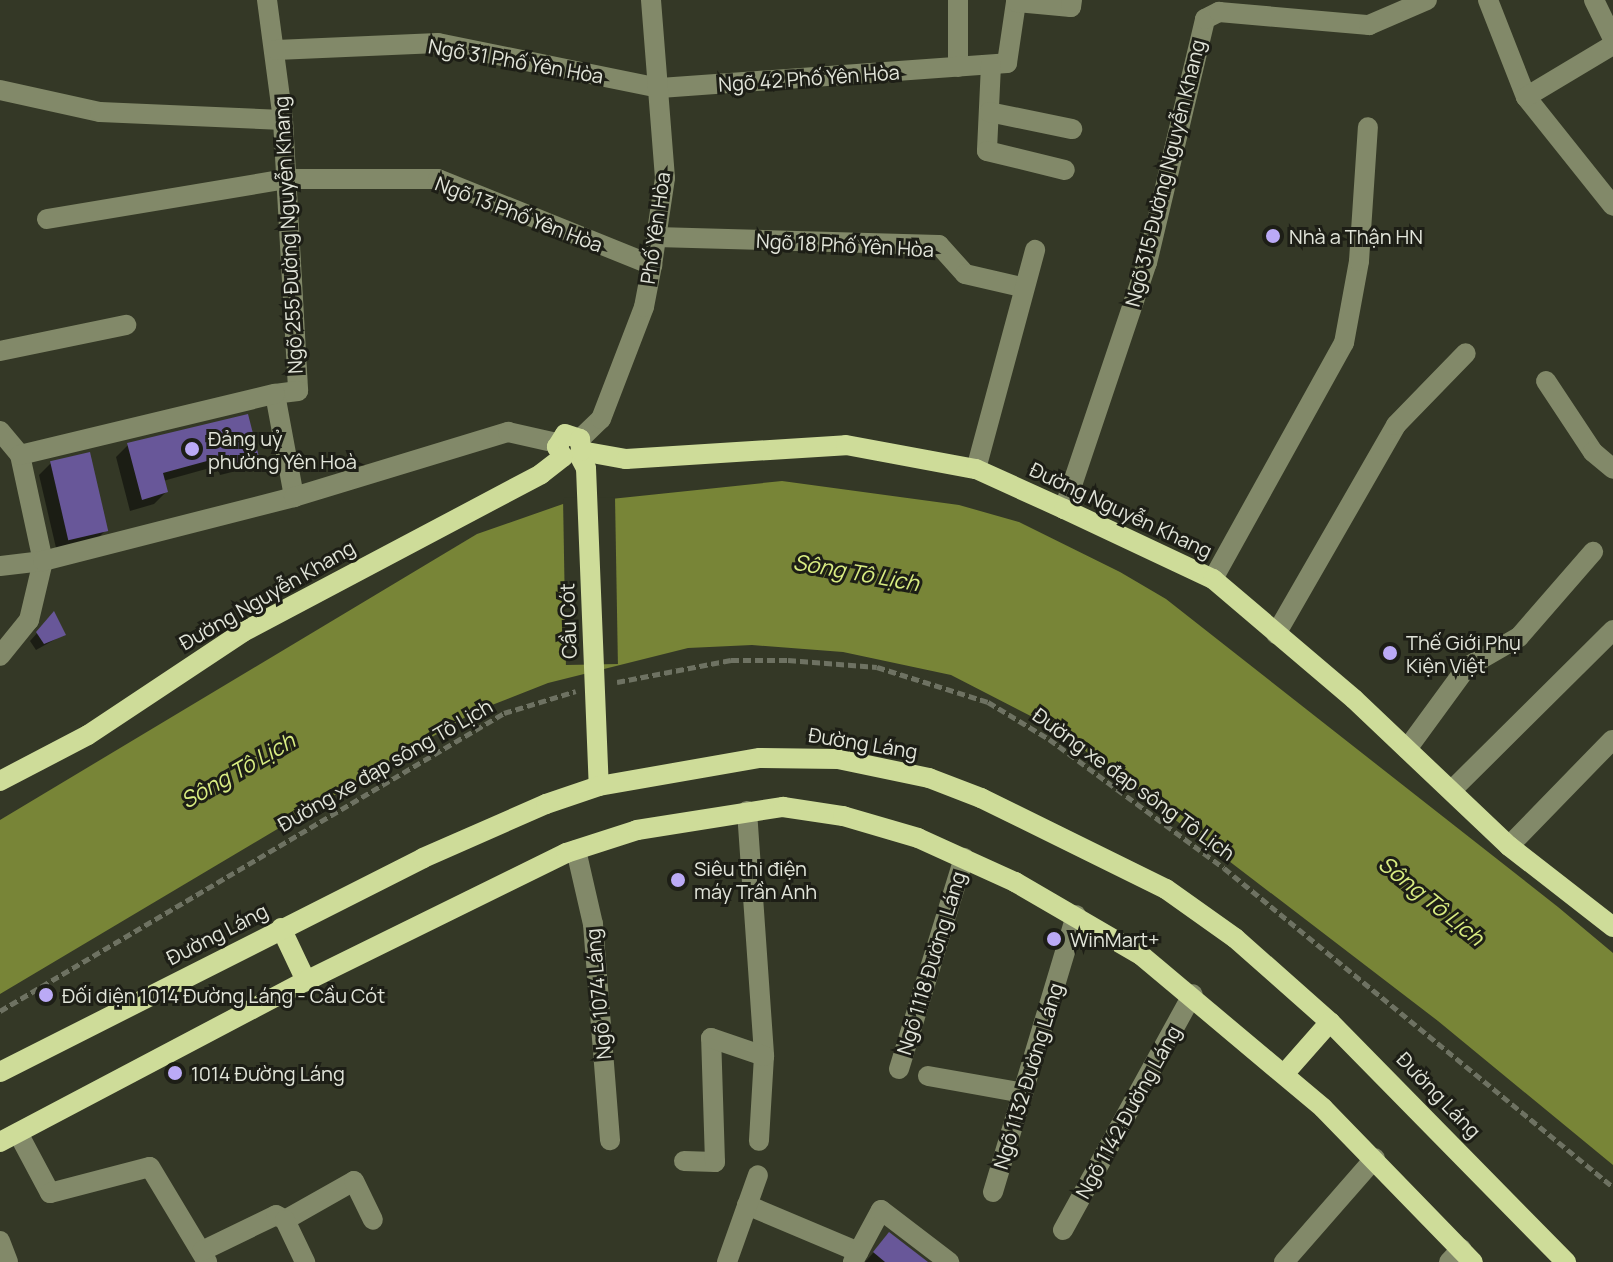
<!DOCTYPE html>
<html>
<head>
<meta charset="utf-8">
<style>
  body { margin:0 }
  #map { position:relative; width:1613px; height:1262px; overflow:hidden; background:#343826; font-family:Manrope,sans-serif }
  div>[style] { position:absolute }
  .water>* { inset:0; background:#788537 }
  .pier>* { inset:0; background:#343826; transform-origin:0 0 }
  .shadow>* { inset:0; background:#0007 }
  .building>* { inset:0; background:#685799; transform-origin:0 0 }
  .path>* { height:5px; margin-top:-2.5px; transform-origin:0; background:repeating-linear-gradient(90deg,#6e7262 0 8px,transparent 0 12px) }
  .minor>* { height:20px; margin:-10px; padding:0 10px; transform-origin:10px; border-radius:10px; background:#828969 }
  .major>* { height:20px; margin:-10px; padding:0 10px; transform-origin:10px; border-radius:10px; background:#cedc99 }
  .dots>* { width:22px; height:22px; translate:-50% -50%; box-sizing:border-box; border:4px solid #1d1e16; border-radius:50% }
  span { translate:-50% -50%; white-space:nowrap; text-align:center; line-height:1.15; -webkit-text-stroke:6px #1d1e16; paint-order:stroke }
  .street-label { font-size:20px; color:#e2e5da }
  .poi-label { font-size:20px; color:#e2e5da }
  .left { translate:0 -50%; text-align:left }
  .water-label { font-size:22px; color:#d9ed82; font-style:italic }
</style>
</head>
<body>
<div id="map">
  <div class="water">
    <i style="clip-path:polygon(782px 481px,959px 505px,1019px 522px,1120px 572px,1166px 599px,1558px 907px,1613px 953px,1613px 1165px,1438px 1021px,1058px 730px,951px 675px,843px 652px,752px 645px,688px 648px,548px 683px,474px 712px,0 994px,0 820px,477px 534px,563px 504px)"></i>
  </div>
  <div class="pier">
    <i style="left:615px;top:497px;width:167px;height:52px;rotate:89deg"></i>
  </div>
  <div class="shadow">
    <i style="clip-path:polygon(128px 445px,257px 457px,244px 469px,220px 475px,217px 466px,163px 481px,166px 492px,154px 504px,130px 511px,116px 457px)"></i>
    <i style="clip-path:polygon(51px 463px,106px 530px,93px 543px,57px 552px,39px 475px)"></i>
    <i style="clip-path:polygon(47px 622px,63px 635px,36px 650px,30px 641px)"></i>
    <i style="clip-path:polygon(889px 1235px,921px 1262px,865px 1262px)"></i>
  </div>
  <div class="building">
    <i style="clip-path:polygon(248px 414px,259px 457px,232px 464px,229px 455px,163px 473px,168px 492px,142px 500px,127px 443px)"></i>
    <i style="left:90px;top:452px;width:81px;height:41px;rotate:77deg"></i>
    <i style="clip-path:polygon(54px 611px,66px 635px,44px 644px,36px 632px)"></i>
    <i style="clip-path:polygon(889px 1232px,928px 1262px,885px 1262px,873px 1252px)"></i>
  </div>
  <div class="path">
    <i style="left:617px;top:682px;width:116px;rotate:-10.9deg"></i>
    <i style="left:731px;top:660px;width:57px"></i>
    <i style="left:788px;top:660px;width:89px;rotate:4.5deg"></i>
    <i style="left:877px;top:667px;width:116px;rotate:17.5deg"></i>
    <i style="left:988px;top:702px;width:71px;rotate:31.2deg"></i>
    <i style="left:1049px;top:739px;width:217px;rotate:36.4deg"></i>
    <i style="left:1224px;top:868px;width:503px;rotate:39.35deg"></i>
    <i style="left:0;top:1011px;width:586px;rotate:-30.59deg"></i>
    <i style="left:504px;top:713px;width:75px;rotate:-17deg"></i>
  </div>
  <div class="minor">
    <i style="left:267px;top:0;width:121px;rotate:82.4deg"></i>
    <i style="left:283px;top:120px;width:271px;rotate:86.8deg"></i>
    <i style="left:298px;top:391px;width:23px;rotate:173deg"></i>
    <i style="left:275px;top:394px;width:105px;rotate:79.5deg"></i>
    <i style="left:958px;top:0;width:67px;rotate:90deg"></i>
    <i style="left:1488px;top:0;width:104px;rotate:68.6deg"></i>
    <i style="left:1526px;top:97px;width:139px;rotate:51.4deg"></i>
    <i style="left:1594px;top:0;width:43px;rotate:64deg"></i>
    <i style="left:276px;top:50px;width:162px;rotate:-2.5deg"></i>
    <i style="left:438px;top:43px;width:227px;rotate:11.5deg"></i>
    <i style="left:660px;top:88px;width:348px;rotate:-4.1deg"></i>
    <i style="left:1007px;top:63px;width:62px;rotate:-81.6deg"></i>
    <i style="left:1016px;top:2px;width:55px;rotate:5.2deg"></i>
    <i style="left:1071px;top:7px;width:7px;rotate:-82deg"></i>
    <i style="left:991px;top:65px;width:86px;rotate:92.7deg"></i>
    <i style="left:987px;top:151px;width:80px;rotate:13.7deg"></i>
    <i style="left:0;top:90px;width:102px;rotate:12.4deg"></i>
    <i style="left:100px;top:112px;width:183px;rotate:2.5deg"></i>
    <i style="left:1526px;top:97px;width:101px;rotate:-30.9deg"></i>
    <i style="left:989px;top:112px;width:85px;rotate:11.6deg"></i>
    <i style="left:47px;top:219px;width:243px;rotate:-9.5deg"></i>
    <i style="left:287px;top:179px;width:151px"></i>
    <i style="left:438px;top:179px;width:231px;rotate:21.9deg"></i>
    <i style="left:656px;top:237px;width:283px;rotate:1.6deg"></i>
    <i style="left:939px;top:245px;width:39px;rotate:48deg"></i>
    <i style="left:965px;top:274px;width:57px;rotate:13.1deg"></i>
    <i style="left:0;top:351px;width:129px;rotate:-11.7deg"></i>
    <i style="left:1546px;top:381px;width:85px;rotate:56.5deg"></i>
    <i style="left:1593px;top:452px;width:26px;rotate:40deg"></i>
    <i style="left:0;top:431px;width:31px;rotate:50deg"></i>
    <i style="left:20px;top:455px;width:108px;rotate:77.8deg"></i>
    <i style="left:43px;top:561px;width:61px;rotate:103.3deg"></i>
    <i style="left:29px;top:620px;width:46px;rotate:128.9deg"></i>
    <i style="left:580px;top:439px;width:29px;rotate:-44deg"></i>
    <i style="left:601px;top:419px;width:120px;rotate:-69deg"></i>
    <i style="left:644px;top:307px;width:43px;rotate:-79.2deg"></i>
    <i style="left:652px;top:265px;width:88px;rotate:-81.5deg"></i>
    <i style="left:665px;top:178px;width:179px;rotate:-94.5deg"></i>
    <i style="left:20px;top:455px;width:262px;rotate:-13.5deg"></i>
    <i style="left:976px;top:469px;width:227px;rotate:-74.9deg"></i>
    <i style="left:1064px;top:509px;width:260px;rotate:-71.4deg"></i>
    <i style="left:1147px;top:263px;width:251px;rotate:-76.6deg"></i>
    <i style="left:1205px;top:19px;width:16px;rotate:-27deg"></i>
    <i style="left:1219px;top:12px;width:151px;rotate:5deg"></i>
    <i style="left:1369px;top:25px;width:63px;rotate:-23.3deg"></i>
    <i style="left:0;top:566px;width:43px;rotate:-6.6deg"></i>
    <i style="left:43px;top:561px;width:259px;rotate:-14.3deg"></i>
    <i style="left:294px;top:497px;width:224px;rotate:-16.9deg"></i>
    <i style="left:508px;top:432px;width:50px;rotate:12.7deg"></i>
    <i style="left:1213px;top:579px;width:270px;rotate:-61deg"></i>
    <i style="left:1344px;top:343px;width:83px;rotate:-79.6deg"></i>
    <i style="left:1359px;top:261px;width:134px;rotate:-86.2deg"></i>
    <i style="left:1276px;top:634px;width:241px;rotate:-60.1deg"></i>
    <i style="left:1396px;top:425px;width:100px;rotate:-45.8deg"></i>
    <i style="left:1407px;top:749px;width:102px;rotate:-53.8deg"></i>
    <i style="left:1467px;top:667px;width:60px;rotate:-30deg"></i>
    <i style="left:1519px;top:637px;width:113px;rotate:-49deg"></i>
    <i style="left:1452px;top:790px;width:227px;rotate:-44.8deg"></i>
    <i style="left:747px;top:811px;width:246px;rotate:86deg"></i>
    <i style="left:764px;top:1056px;width:85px;rotate:93.4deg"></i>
    <i style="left:1509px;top:846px;width:148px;rotate:-45.8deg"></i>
    <i style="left:576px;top:850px;width:76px;rotate:77.1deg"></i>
    <i style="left:593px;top:924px;width:217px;rotate:85.5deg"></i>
    <i style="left:899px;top:1069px;width:221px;rotate:-72.9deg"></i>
    <i style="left:928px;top:1076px;width:97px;rotate:10.1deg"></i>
    <i style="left:18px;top:1133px;width:68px;rotate:61.9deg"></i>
    <i style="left:50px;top:1193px;width:103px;rotate:-14.6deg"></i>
    <i style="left:150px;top:1167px;width:111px;rotate:59deg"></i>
    <i style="left:684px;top:1161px;width:31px;rotate:2deg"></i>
    <i style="left:715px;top:1162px;width:124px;rotate:-91.8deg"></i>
    <i style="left:711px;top:1038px;width:56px;rotate:18.8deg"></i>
    <i style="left:993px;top:1192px;width:289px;rotate:-73.3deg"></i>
    <i style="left:747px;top:1205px;width:121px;rotate:22.9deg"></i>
    <i style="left:285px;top:1220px;width:79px;rotate:-29.5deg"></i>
    <i style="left:354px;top:1181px;width:43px;rotate:64deg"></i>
    <i style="left:1063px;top:1230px;width:269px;rotate:-61.2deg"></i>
    <i style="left:0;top:1241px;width:22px;rotate:69deg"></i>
    <i style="left:202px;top:1251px;width:82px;rotate:-25.9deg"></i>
    <i style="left:276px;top:1215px;width:10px;rotate:29deg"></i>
    <i style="left:285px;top:1220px;width:47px;rotate:64.5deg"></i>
    <i style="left:727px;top:1262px;width:92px;rotate:-70.4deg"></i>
    <i style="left:853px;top:1262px;width:59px;rotate:-61.7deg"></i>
    <i style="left:881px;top:1210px;width:86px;rotate:37.4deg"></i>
    <i style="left:1284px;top:1262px;width:138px;rotate:-48.8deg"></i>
    <i style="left:1449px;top:1262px;width:18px;rotate:-47deg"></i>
  </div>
  <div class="major">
    <i style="left:581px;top:451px;width:46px;rotate:10.1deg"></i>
    <i style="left:626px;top:459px;width:220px;rotate:-3.6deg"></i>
    <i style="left:846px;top:445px;width:132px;rotate:10.5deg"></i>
    <i style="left:976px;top:469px;width:97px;rotate:24.4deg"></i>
    <i style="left:1064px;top:509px;width:165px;rotate:25.2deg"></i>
    <i style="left:1213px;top:579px;width:185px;rotate:40.4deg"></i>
    <i style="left:1354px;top:699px;width:214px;rotate:43.5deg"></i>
    <i style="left:1509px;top:846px;width:132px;rotate:37.9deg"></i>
    <i style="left:579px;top:455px;width:15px;rotate:62deg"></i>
    <i style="left:586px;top:468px;width:318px;rotate:87.7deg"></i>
    <i style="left:563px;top:457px;width:12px;rotate:-121deg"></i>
    <i style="left:557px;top:447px;width:15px;rotate:-58deg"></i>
    <i style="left:565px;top:434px;width:16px;rotate:18deg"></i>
    <i style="left:580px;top:439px;width:12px;rotate:85deg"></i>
    <i style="left:0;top:781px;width:99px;rotate:-27.6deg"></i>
    <i style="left:88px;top:735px;width:186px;rotate:-33.6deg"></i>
    <i style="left:243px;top:632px;width:337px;rotate:-27.9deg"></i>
    <i style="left:541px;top:474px;width:28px;rotate:-38deg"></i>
    <i style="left:281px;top:928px;width:59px;rotate:64.7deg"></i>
    <i style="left:0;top:1072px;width:474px;rotate:-26.8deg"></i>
    <i style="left:423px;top:858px;width:134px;rotate:-23.7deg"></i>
    <i style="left:546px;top:804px;width:56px;rotate:-18.8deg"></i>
    <i style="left:599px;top:786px;width:163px;rotate:-9.9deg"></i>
    <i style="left:760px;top:758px;width:78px;rotate:0.7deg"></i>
    <i style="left:838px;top:759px;width:93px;rotate:11.8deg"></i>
    <i style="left:929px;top:778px;width:56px;rotate:21deg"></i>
    <i style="left:981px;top:798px;width:206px;rotate:26.2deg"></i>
    <i style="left:1166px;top:889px;width:85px;rotate:35.4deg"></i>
    <i style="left:1235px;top:938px;width:127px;rotate:41.5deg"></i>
    <i style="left:1330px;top:1022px;width:337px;rotate:45.5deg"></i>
    <i style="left:1285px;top:1073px;width:68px;rotate:-48.6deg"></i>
    <i style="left:0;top:1142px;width:346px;rotate:-27.8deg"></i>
    <i style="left:306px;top:981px;width:290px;rotate:-26.2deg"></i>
    <i style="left:566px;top:853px;width:75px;rotate:-17.9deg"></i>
    <i style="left:637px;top:830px;width:148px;rotate:-9deg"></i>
    <i style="left:783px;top:807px;width:61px;rotate:8.5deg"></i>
    <i style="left:843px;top:816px;width:78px;rotate:16.3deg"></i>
    <i style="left:918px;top:838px;width:107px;rotate:24.4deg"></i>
    <i style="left:1015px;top:882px;width:147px;rotate:30.2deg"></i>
    <i style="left:1142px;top:956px;width:236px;rotate:40deg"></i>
    <i style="left:1323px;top:1108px;width:215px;rotate:45.8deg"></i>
  </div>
  <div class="dots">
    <i style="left:1273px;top:236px;background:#bbaaf6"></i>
    <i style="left:192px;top:449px;background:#bbaaf6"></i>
    <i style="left:1390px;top:653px;background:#bbaaf6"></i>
    <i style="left:678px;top:880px;background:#bbaaf6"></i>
    <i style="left:1054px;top:939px;background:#bbaaf6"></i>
    <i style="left:46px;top:995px;background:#bbaaf6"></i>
    <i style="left:175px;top:1073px;background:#bbaaf6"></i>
  </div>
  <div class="street-label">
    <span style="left:516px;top:61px;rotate:10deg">Ngõ 31 Phố Yên Hòa</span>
    <span style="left:809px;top:78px;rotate:-4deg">Ngõ 42 Phố Yên Hòa</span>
    <span style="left:1165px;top:173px;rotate:-76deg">Ngõ 315 Đường Nguyễn Khang</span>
    <span style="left:519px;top:214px;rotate:21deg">Ngõ 13 Phố Yên Hòa</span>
    <span style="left:655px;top:228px;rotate:-82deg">Phố Yên Hòa</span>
    <span style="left:288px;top:235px;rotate:-93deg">Ngõ 255 Đường Nguyễn Khang</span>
    <span style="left:845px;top:245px;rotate:3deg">Ngõ 18 Phố Yên Hòa</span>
    <span style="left:1121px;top:510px;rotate:25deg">Đường Nguyễn Khang</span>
    <span style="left:267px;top:595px;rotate:-30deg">Đường Nguyễn Khang</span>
    <span style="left:568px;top:621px;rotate:-92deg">Cầu Cót</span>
    <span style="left:863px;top:743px;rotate:9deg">Đường Láng</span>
    <span style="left:385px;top:765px;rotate:-30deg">Đường xe đạp sông Tô Lịch</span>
    <span style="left:1134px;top:784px;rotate:36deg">Đường xe đạp sông Tô Lịch</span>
    <span style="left:217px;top:934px;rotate:-27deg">Đường Láng</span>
    <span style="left:931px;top:963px;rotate:-73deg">Ngõ 1118 Đường Láng</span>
    <span style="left:598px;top:994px;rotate:-95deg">Ngõ 1074 Láng</span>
    <span style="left:1028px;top:1076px;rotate:-73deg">Ngõ 1132 Đường Láng</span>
    <span style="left:1439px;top:1095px;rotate:46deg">Đường Láng</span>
    <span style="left:1128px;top:1112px;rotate:-61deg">Ngõ 1142 Đường Láng</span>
  </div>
  <div class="poi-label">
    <span class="left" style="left:1289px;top:236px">Nhà a Thận HN</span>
    <span class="left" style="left:208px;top:450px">Đảng uỷ<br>phường Yên Hoà</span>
    <span class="left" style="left:1406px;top:654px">Thế Giới Phụ<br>Kiện Việt</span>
    <span class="left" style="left:694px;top:880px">Siêu thị điện<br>máy Trần Anh</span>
    <span class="left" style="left:1070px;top:939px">WinMart+</span>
    <span class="left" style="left:62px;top:995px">Đối diện 1014 Đường Láng - Cầu Cót</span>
    <span class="left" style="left:191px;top:1073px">1014 Đường Láng</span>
  </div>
  <div class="water-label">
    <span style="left:856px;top:573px;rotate:10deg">Sông Tô Lịch</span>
    <span style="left:238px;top:771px;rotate:-30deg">Sông Tô Lịch</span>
    <span style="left:1431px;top:901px;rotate:39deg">Sông Tô Lịch</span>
  </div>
</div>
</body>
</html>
